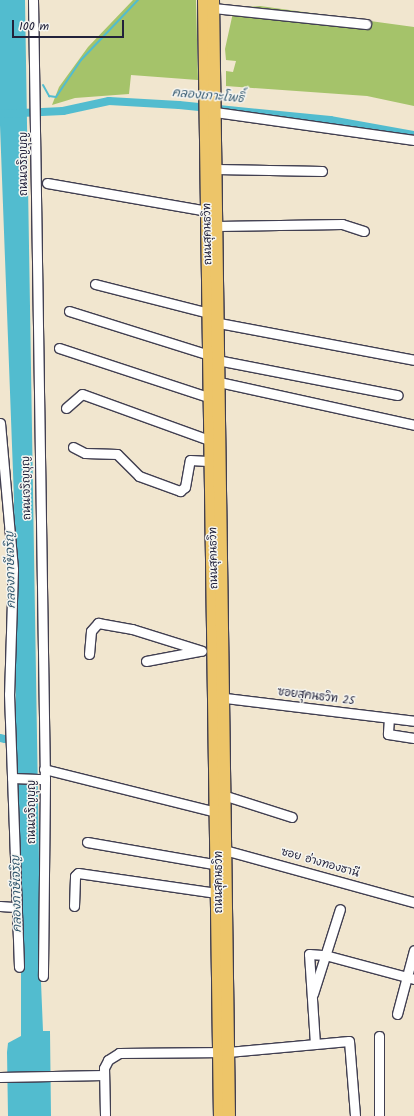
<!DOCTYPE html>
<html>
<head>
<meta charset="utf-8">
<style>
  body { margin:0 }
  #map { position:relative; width:414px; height:1116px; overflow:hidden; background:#f1e6cf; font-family:Kalam,"Playpen Sans Thai",sans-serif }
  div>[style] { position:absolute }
  .green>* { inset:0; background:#a5c36a }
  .water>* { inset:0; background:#52bccf }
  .stream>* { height:2px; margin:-1px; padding:0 1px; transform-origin:1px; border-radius:1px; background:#52bccf }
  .canal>* { height:8px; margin:-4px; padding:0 4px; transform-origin:4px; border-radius:4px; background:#52bccf }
  .roads { filter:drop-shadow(1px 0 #413f51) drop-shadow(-1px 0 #413f51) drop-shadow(0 1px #413f51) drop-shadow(0 -1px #413f51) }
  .minor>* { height:9px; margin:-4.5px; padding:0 4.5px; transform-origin:4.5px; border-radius:4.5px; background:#fff }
  .major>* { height:12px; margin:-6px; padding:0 6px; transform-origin:6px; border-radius:6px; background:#edc569 }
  span { translate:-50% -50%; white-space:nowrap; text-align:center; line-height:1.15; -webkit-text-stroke:3px #f6f6f2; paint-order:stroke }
  .street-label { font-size:11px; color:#22223b }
  .water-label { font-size:12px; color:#33586f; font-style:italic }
  .scale { position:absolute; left:12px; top:20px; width:112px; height:18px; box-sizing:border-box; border:2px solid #22223b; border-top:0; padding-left:5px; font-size:12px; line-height:14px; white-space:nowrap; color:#22223b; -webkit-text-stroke:3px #f6f6f2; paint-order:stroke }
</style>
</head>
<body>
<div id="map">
  <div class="green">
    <i style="clip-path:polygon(133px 0,196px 0,198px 80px,131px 75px,129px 94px,75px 98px,52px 105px,59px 87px,88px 47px)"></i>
    <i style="clip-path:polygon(260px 6px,414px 27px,414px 106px,367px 96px,226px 86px,226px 71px,233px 72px,236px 61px,226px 60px,225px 49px,234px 8px)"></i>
  </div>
  <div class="water">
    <i style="clip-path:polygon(0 0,25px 0,41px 982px,43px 1031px,50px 1031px,51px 1116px,8px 1116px,7px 1052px,8px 1043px,21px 1036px,21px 884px,17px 871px,14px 499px,0 125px)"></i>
  </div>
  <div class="stream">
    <i style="left:43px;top:85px;width:13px;rotate:61deg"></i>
    <i style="left:49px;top:96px;width:7px;rotate:8deg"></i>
    <i style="left:56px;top:97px;width:45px;rotate:-56deg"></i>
    <i style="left:81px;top:60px;width:83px;rotate:-46.5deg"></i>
  </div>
  <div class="canal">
    <i style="left:0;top:114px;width:63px;rotate:-2.7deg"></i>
    <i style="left:63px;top:111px;width:47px;rotate:-12.3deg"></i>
    <i style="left:109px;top:101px;width:70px;rotate:3.3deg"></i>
    <i style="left:179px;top:105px;width:152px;rotate:5.7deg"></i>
    <i style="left:330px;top:120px;width:85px;rotate:10.1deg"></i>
    <i style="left:0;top:738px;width:4px;rotate:14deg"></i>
  </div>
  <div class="roads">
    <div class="minor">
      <i style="left:33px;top:0;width:779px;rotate:89.12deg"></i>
      <i style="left:45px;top:779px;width:197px;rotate:90.6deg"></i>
      <i style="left:213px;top:8px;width:154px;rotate:6deg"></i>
      <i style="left:215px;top:112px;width:201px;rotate:8deg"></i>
      <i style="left:216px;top:169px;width:106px;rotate:1.1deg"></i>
      <i style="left:47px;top:183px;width:163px;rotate:9.9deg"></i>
      <i style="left:217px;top:226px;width:125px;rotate:-0.9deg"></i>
      <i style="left:342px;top:224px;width:23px;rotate:18deg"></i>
      <i style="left:95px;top:284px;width:118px;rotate:14.3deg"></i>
      <i style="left:69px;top:311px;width:147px;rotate:17.4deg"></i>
      <i style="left:219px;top:323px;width:198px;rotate:10.7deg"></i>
      <i style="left:59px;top:348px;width:160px;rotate:18.2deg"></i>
      <i style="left:212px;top:359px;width:189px;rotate:11deg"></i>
      <i style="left:219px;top:382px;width:200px;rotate:12.4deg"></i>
      <i style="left:66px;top:408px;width:21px;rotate:-41deg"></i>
      <i style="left:82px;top:394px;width:138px;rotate:19.9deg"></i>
      <i style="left:0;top:423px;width:147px;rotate:84.9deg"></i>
      <i style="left:13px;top:569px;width:125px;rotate:91.8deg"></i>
      <i style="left:9px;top:694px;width:273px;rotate:87.9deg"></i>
      <i style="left:73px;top:447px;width:13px;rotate:27deg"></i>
      <i style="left:85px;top:453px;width:32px;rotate:2deg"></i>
      <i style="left:117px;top:454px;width:31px;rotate:45deg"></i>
      <i style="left:139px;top:476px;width:44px;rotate:20.1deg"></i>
      <i style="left:180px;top:491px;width:6px;rotate:-39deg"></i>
      <i style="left:185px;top:487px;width:27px;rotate:-80deg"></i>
      <i style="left:190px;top:460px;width:22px;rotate:3deg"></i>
      <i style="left:89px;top:654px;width:23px;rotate:-85deg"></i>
      <i style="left:91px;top:631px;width:11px;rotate:-49deg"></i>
      <i style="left:98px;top:623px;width:35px;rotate:10deg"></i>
      <i style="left:132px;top:629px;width:73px;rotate:17.4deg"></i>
      <i style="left:146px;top:661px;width:54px;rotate:-10.7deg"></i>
      <i style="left:217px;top:697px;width:198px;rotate:6.9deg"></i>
      <i style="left:389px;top:718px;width:16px;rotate:94deg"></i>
      <i style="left:388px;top:734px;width:26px;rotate:9deg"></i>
      <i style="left:44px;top:769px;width:182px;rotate:14deg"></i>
      <i style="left:12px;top:778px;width:33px;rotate:2deg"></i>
      <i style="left:226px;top:796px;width:69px;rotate:17.7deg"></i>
      <i style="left:87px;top:842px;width:134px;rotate:9.9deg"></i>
      <i style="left:221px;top:849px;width:200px;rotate:15.4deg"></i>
      <i style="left:0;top:906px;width:16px;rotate:4deg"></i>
      <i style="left:74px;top:906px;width:30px;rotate:-88deg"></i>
      <i style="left:75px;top:876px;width:4px;rotate:-45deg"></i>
      <i style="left:78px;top:873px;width:147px;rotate:8.2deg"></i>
      <i style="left:313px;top:994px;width:89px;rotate:-72.4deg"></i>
      <i style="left:397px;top:1014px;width:66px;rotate:-75.1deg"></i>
      <i style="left:379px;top:1036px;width:80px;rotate:90deg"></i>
      <i style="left:315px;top:1044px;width:90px;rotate:-93.8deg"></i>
      <i style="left:309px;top:954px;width:16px;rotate:4deg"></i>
      <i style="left:325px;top:955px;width:92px;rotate:15.1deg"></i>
      <i style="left:0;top:1077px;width:104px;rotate:-1.1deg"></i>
      <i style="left:105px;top:1115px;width:47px;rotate:-91.2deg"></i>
      <i style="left:104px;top:1068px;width:9px;rotate:-63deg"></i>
      <i style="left:108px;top:1060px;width:13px;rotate:-32deg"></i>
      <i style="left:119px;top:1053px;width:109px;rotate:-0.5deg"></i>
      <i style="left:228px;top:1052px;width:121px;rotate:-5.2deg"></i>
      <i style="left:349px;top:1041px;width:75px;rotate:85.4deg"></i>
    </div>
    <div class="major">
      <i style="left:204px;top:0;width:1116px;rotate:89.18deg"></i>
      <i style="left:213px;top:0;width:1116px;rotate:89.18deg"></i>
    </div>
  </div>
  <div class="street-label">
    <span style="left:24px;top:164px;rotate:-90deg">ถนนเจริญบุญ</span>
    <span style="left:208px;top:234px;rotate:-91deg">ถนนสุคนธวิท</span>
    <span style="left:27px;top:488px;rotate:-91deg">ถนนเจริญบุญ</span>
    <span style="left:214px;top:558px;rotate:-91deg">ถนนสุคนธวิท</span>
    <span style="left:316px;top:697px;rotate:7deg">ซอยสุคนธวิท 25</span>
    <span style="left:32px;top:812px;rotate:-90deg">ถนนเจริญบุญ</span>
    <span style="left:320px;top:863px;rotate:16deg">ซอย อ่างทองธานี</span>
    <span style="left:219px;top:882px;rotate:-90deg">ถนนสุคนธวิท</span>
  </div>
  <div class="water-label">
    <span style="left:208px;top:96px;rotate:5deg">คลองเกาะโพธิ์</span>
    <span style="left:11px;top:570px;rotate:-91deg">คลองภาษีเจริญ</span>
    <span style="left:17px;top:894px;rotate:-91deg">คลองภาษีเจริญ</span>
  </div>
  <div class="scale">100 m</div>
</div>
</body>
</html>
